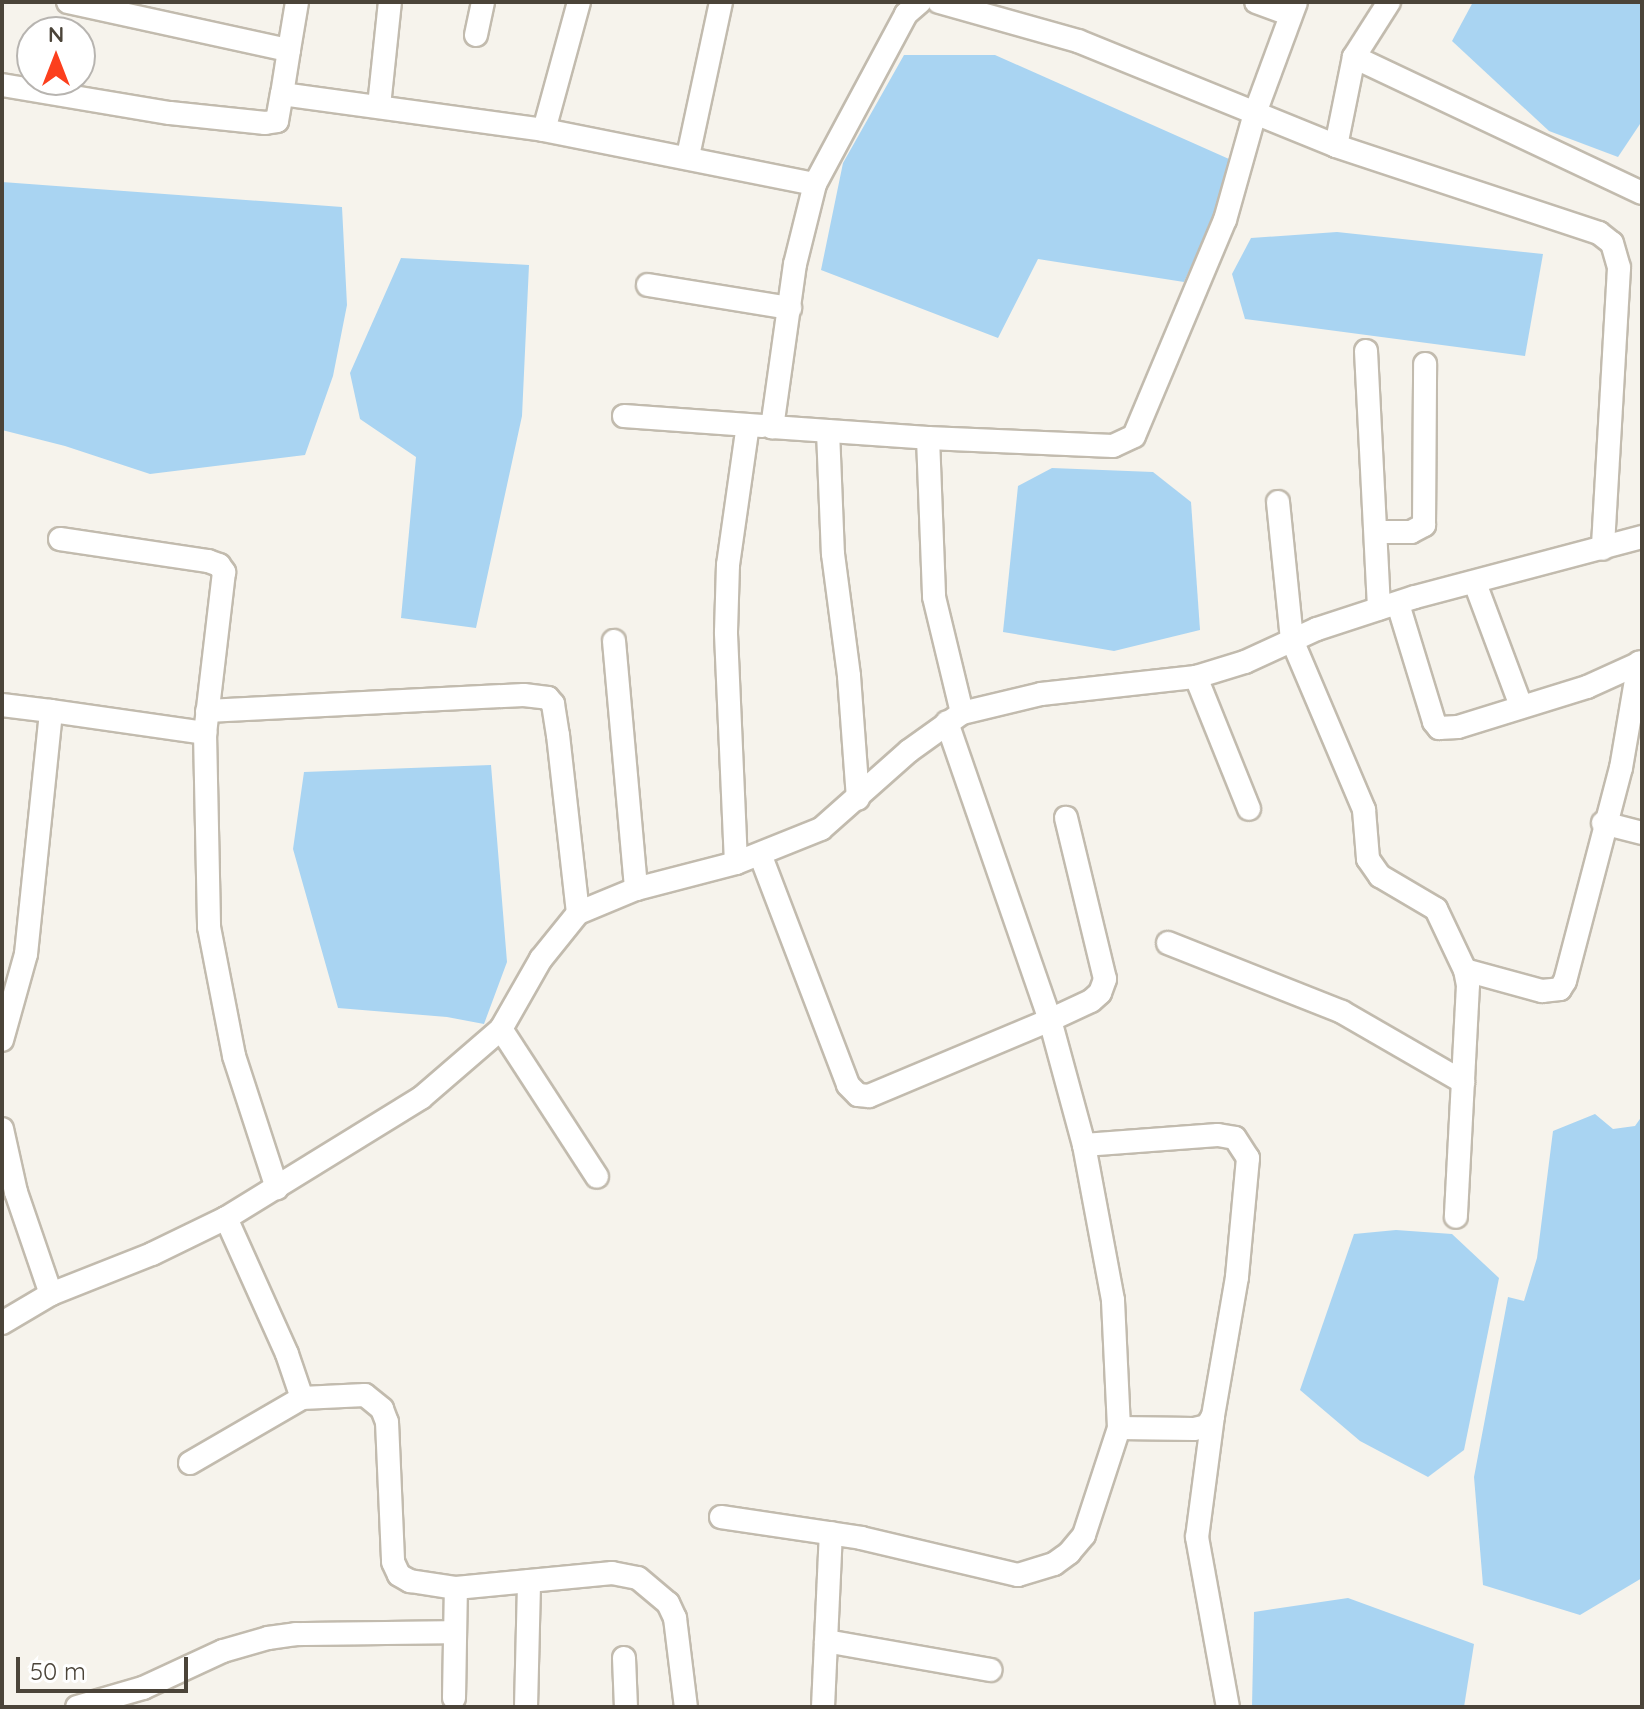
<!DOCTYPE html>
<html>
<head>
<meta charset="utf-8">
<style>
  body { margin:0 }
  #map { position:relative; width:1644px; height:1709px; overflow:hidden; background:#f6f3ec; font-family:Quicksand,sans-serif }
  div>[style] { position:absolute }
  .water>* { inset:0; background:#a9d4f2 }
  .roads { filter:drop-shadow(2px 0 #c2bbae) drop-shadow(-2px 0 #c2bbae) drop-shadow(0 2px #c2bbae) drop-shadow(0 -2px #c2bbae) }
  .street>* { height:22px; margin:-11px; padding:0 11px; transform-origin:11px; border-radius:11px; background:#fff }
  span { translate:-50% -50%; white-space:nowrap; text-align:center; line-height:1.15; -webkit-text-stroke:8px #fff; paint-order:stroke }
  .frame { position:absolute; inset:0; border:4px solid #4b4439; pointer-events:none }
  .north { position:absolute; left:16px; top:16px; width:80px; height:80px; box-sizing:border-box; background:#fff; border:2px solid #b7b4b0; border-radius:50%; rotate:0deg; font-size:22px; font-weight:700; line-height:32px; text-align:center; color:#4b4439 }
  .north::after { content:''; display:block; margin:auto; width:28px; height:36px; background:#fc3f1d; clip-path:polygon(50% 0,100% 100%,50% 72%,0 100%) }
  .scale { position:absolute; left:16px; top:1657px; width:172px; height:36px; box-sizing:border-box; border:4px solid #4b4439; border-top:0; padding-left:10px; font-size:24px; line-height:28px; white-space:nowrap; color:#4b4439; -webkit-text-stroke:6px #fff; paint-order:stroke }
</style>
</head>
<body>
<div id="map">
  <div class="water">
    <i style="clip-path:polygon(1473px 2px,1642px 2px,1642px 121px,1618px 157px,1549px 131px,1452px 41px)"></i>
    <i style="clip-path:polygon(904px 55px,995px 55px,1238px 163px,1184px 282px,1038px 259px,998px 338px,821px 270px,843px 163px)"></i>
    <i style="clip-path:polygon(2px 182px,342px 207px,347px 305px,333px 376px,305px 455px,150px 474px,65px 446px,2px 430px)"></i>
    <i style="clip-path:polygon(1337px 232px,1543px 254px,1525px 356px,1245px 319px,1232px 274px,1251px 238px)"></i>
    <i style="clip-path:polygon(401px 258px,529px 265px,522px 416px,476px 628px,401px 618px,416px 457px,360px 419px,350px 373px)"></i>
    <i style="clip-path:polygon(1052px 468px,1153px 472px,1191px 502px,1200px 630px,1114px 651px,1003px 632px,1018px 486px)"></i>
    <i style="clip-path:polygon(491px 765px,507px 962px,484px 1024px,447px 1017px,338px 1008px,293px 849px,304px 772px)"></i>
    <i style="clip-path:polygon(1595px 1114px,1613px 1129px,1635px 1126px,1642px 1116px,1642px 1578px,1580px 1615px,1483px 1585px,1474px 1477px,1508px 1297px,1524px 1301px,1537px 1258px,1553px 1131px)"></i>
    <i style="clip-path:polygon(1396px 1230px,1452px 1234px,1499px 1278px,1464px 1450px,1428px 1477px,1360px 1441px,1300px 1390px,1354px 1234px)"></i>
    <i style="clip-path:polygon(1348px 1598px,1474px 1644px,1464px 1707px,1252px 1707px,1254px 1612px)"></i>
  </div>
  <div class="roads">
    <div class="street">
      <i style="left:68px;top:2px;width:226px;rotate:12.3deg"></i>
      <i style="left:289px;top:50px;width:45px;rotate:99deg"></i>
      <i style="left:282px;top:94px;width:264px;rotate:7.8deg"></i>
      <i style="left:544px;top:130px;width:276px;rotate:11.3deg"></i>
      <i style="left:815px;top:184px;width:82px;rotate:104deg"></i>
      <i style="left:795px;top:264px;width:165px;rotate:98deg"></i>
      <i style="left:772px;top:427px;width:156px;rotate:4deg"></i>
      <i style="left:928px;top:438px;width:159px;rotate:87.8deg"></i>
      <i style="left:934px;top:597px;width:119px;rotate:76.4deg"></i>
      <i style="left:939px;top:2px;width:144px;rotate:15.7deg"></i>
      <i style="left:1078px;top:41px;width:279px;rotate:22.1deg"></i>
      <i style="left:1336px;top:146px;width:277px;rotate:18.3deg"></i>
      <i style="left:1599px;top:233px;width:16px;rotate:38deg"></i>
      <i style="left:1612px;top:243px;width:26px;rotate:74deg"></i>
      <i style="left:1619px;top:268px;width:281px;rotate:93.3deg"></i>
      <i style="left:1256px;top:2px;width:37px;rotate:20deg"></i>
      <i style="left:476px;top:35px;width:34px;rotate:-78deg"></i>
      <i style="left:289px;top:50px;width:49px;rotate:-80.5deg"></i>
      <i style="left:1354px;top:57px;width:318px;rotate:25.3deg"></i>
      <i style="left:2px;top:85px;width:170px;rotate:9.5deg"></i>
      <i style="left:170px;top:113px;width:96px;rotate:6deg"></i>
      <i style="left:265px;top:123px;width:12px;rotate:-9deg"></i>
      <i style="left:277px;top:121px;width:27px;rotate:-80deg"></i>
      <i style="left:379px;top:106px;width:105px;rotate:-84deg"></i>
      <i style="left:544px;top:130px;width:133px;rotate:-74.7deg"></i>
      <i style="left:1336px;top:146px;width:91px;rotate:-78.6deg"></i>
      <i style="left:1354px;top:57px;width:65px;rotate:-57.5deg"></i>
      <i style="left:688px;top:156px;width:157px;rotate:-77.9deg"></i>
      <i style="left:815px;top:184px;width:193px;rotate:-61.8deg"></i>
      <i style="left:906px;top:14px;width:18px;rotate:-41deg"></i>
      <i style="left:648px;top:285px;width:144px;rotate:9.2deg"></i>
      <i style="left:1366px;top:351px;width:258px;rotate:87.1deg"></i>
      <i style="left:624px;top:416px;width:139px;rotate:4.1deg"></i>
      <i style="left:828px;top:431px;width:123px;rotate:87.7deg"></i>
      <i style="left:833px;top:554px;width:123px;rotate:82.5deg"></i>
      <i style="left:849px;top:676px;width:123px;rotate:85.8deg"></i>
      <i style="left:928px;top:438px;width:185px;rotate:2.5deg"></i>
      <i style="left:1113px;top:446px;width:23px;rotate:-25deg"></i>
      <i style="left:1134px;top:436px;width:234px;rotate:-67.2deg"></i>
      <i style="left:1225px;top:220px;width:111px;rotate:-74.3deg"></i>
      <i style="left:1255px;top:113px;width:118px;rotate:-69.7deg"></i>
      <i style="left:1278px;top:502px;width:139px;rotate:84.2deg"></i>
      <i style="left:1292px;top:640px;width:185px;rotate:67deg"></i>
      <i style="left:1364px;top:810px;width:49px;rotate:85.3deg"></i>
      <i style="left:1368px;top:859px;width:21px;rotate:55deg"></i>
      <i style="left:1380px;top:876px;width:65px;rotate:30.5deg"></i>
      <i style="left:1436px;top:909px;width:68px;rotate:64.6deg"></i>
      <i style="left:1465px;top:970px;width:15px;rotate:79deg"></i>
      <i style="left:1468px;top:985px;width:232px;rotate:93deg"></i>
      <i style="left:1377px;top:532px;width:34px"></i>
      <i style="left:1411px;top:532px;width:15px;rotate:-28deg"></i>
      <i style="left:1424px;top:525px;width:161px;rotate:-89.6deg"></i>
      <i style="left:60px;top:539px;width:150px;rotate:8.5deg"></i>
      <i style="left:208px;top:561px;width:12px;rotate:20deg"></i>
      <i style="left:219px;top:565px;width:9px;rotate:54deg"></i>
      <i style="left:224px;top:572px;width:162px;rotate:96.7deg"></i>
      <i style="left:205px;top:733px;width:194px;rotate:88.8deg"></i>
      <i style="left:209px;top:927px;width:131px;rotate:79deg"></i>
      <i style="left:234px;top:1056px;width:139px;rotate:72deg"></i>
      <i style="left:1475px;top:583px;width:131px;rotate:69.5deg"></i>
      <i style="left:1398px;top:604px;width:123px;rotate:73deg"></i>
      <i style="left:1434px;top:722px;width:8px;rotate:50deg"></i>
      <i style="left:1439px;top:728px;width:19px;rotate:-3deg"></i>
      <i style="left:1458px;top:727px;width:135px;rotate:-17.2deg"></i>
      <i style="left:1587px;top:687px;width:60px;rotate:-24.4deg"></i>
      <i style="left:614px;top:641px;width:249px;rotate:84.9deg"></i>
      <i style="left:1196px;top:677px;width:142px;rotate:68.1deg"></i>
      <i style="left:2px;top:705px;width:49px;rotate:7deg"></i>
      <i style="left:207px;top:711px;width:317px;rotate:-2.9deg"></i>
      <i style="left:524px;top:695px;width:24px;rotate:7deg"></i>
      <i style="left:548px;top:698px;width:8px;rotate:50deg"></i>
      <i style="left:553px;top:704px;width:31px;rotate:81deg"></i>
      <i style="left:558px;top:735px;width:179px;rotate:83.6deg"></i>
      <i style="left:1603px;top:823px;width:40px;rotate:14.4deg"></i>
      <i style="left:760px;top:854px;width:247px;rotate:69.1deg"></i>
      <i style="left:848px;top:1085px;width:14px;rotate:45deg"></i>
      <i style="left:858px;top:1095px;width:11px;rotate:5deg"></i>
      <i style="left:869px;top:1096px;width:196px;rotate:-22.8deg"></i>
      <i style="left:1050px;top:1020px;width:315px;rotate:-109.1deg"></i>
      <i style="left:736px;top:863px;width:231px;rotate:-92.5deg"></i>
      <i style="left:726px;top:632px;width:67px;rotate:-88.3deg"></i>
      <i style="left:728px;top:565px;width:141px;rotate:-81.9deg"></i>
      <i style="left:1168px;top:943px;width:187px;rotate:21.6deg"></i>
      <i style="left:1342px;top:1012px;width:140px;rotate:30deg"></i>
      <i style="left:1465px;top:970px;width:80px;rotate:15.3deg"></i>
      <i style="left:1542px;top:991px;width:18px;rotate:-6deg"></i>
      <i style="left:1560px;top:989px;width:9px;rotate:-58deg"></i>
      <i style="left:1565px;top:981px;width:220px;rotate:-75.3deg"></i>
      <i style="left:1621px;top:768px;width:107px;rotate:-80.3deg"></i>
      <i style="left:501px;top:1029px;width:176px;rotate:57deg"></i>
      <i style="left:2px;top:1040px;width:89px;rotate:-74.4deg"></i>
      <i style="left:26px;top:954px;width:244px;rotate:-84.1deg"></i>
      <i style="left:51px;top:711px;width:156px;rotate:8.1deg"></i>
      <i style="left:2px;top:1129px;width:65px;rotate:77.5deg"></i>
      <i style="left:16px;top:1192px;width:108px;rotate:71.1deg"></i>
      <i style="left:1084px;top:1145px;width:134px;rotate:-4.3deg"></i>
      <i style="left:1218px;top:1135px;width:17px;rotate:10deg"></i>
      <i style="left:1235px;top:1138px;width:24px;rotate:57deg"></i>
      <i style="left:1248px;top:1158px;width:120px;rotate:95.3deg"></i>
      <i style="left:1237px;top:1277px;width:141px;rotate:99.8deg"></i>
      <i style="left:1213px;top:1416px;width:12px;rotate:121deg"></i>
      <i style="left:1207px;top:1426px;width:13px;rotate:167deg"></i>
      <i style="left:1194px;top:1429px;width:75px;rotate:-179.2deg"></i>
      <i style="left:226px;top:1218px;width:149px;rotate:65.8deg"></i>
      <i style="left:287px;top:1354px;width:46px;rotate:71.2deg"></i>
      <i style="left:302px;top:1398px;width:63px;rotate:-2.7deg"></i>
      <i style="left:365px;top:1395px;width:22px;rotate:39deg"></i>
      <i style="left:382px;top:1409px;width:14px;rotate:69deg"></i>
      <i style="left:387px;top:1422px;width:140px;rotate:87.5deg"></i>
      <i style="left:393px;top:1562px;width:14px;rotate:65deg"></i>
      <i style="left:399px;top:1575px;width:13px;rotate:29deg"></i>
      <i style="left:410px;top:1581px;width:47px;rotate:8.7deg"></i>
      <i style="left:456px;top:1588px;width:157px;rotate:-5.5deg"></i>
      <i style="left:612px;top:1573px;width:26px;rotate:11deg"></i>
      <i style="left:638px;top:1578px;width:39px;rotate:40deg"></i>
      <i style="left:668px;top:1603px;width:17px;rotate:65deg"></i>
      <i style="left:675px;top:1618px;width:90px;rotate:83deg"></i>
      <i style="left:2px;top:1323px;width:57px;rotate:-30.6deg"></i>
      <i style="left:51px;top:1294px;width:109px;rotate:-21.6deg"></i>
      <i style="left:152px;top:1254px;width:82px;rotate:-25.9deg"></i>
      <i style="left:226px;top:1218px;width:229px;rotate:-31.6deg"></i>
      <i style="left:421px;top:1098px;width:106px;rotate:-40.8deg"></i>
      <i style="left:501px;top:1029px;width:81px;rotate:-60.3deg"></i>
      <i style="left:541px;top:959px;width:59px;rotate:-51.2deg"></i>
      <i style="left:578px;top:913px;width:63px;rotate:-22.5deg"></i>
      <i style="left:636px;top:889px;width:103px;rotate:-14.6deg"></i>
      <i style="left:736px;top:863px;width:92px;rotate:-21.8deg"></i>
      <i style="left:821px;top:829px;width:118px;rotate:-41.6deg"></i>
      <i style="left:909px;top:751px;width:65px;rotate:-35.6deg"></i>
      <i style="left:962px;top:713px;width:81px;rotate:-13.5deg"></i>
      <i style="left:1041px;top:694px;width:156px;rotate:-6.3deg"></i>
      <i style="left:1196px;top:677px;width:51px;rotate:-17deg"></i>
      <i style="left:1245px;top:662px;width:79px;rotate:-24.6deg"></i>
      <i style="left:1317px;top:629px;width:103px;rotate:-18.1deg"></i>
      <i style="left:1415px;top:597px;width:235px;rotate:-14.8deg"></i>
      <i style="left:1213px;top:1416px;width:122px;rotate:97.5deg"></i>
      <i style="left:1197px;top:1537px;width:173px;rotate:79.7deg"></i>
      <i style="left:190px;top:1463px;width:129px;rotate:-30.1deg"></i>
      <i style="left:721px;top:1517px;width:142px;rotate:8.5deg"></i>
      <i style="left:861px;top:1538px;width:161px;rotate:13.3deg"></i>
      <i style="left:1018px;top:1575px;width:38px;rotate:-17deg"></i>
      <i style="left:1054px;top:1564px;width:19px;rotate:-36deg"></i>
      <i style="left:1069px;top:1553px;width:23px;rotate:-50deg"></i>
      <i style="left:1084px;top:1535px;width:113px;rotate:-71.9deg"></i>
      <i style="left:1119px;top:1428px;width:128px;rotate:-92.7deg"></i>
      <i style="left:1113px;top:1300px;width:158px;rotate:-100.6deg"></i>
      <i style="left:1084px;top:1145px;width:130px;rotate:-105.2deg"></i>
      <i style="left:1050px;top:1020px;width:45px;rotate:-24.9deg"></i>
      <i style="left:1091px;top:1001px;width:12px;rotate:-42deg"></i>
      <i style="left:1100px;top:993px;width:15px;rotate:-70deg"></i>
      <i style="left:1105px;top:979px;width:166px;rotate:-103.6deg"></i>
      <i style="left:826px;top:1641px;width:167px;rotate:10deg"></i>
      <i style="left:624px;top:1658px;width:49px;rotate:87.7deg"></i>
      <i style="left:454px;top:1698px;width:110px;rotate:-89deg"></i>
      <i style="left:77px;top:1707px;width:69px;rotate:-16.1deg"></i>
      <i style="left:143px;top:1688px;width:88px;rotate:-24.8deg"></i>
      <i style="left:223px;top:1651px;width:47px;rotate:-16.1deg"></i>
      <i style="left:268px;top:1638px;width:28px;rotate:-8deg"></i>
      <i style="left:296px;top:1634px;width:159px;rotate:-0.7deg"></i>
      <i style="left:526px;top:1707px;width:126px;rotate:-88.6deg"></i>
      <i style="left:823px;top:1707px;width:174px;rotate:-87.4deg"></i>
    </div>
  </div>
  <div class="frame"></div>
  <div class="north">N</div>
  <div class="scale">50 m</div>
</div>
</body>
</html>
